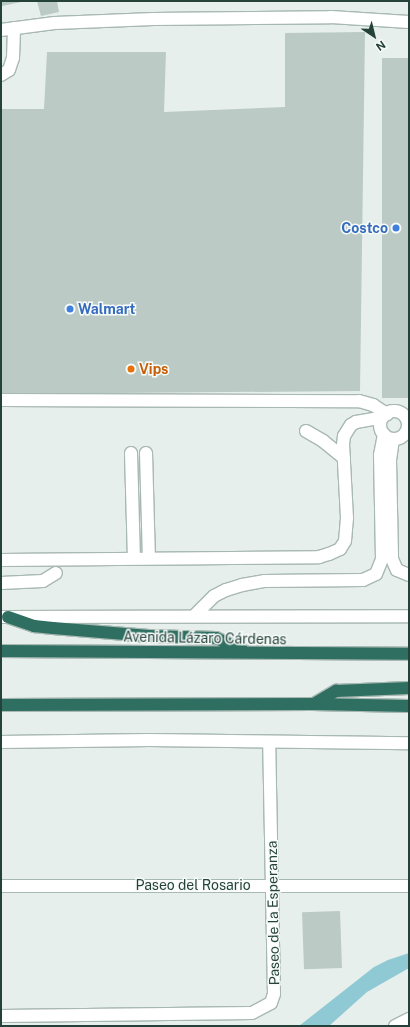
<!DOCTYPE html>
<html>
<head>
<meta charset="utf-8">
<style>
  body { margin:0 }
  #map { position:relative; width:410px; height:1027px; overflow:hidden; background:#e6efeb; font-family:"Public Sans",sans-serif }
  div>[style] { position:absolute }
  .water>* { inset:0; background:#8ec9d4 }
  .building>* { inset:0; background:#bbcac4; transform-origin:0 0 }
  .roads { filter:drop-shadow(1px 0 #a8b8b2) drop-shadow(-1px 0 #a8b8b2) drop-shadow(0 1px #a8b8b2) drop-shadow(0 -1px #a8b8b2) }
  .minor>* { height:12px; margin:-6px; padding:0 6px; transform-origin:6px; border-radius:6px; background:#fff }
  .minor>.ring { margin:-6px; padding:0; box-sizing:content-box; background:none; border:12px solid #fff; border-radius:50% }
  .highway>* { height:12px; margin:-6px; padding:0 6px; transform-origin:6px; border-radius:6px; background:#2f6f62 }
  .dots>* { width:11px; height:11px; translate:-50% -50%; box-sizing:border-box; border:2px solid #f7fbf9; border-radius:50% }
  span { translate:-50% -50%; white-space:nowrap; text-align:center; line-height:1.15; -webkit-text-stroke:3px #f7fbf9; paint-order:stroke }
  .shop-label { font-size:14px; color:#366cbe; font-weight:700 }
  .right { translate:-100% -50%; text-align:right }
  .left { translate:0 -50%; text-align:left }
  .food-label { font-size:14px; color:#c56008; font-weight:700 }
  .street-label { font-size:14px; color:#24423a }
  .frame { position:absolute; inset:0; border:2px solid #24423a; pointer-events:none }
  .north { position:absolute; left:354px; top:16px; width:40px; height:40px; -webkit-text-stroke:3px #f7fbf9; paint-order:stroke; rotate:145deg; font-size:11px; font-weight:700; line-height:16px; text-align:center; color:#24423a }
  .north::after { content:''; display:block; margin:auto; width:14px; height:18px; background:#24423a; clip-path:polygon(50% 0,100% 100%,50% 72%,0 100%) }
</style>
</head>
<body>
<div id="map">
  <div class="water">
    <i style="clip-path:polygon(409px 953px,409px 968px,367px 992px,329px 1026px,299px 1026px,374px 967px,388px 960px)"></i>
  </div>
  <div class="building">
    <i style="clip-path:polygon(1px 1px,21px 1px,21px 2px,2px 6px)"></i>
    <i style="clip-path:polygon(37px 1px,57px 1px,59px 12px,41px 16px)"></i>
    <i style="clip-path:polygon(365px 32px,360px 391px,1px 394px,1px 109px,44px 109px,47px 52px,166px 52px,164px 112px,285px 107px,285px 33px)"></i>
    <i style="left:409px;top:58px;width:340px;height:27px;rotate:90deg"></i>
    <i style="left:340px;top:911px;width:57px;height:38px;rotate:88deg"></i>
  </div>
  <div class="roads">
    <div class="minor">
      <i style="left:1px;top:30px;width:54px;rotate:-7.4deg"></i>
      <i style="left:55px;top:23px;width:98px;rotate:-2.3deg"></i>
      <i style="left:153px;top:19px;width:178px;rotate:-0.6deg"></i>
      <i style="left:331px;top:17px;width:78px;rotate:3.7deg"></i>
      <i style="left:1px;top:75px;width:9px;rotate:-32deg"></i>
      <i style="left:9px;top:70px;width:13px;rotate:-72deg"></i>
      <i style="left:13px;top:58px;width:30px;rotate:-88deg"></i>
      <i style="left:1px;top:400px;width:358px;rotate:0.2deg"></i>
      <i style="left:359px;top:401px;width:15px;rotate:16deg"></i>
      <i style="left:373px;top:405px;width:17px;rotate:33deg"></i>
      <i class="ring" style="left:380px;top:411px;width:16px;height:16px"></i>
      <i style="left:306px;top:431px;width:20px;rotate:30deg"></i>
      <i style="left:323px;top:441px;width:27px;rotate:39deg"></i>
      <i style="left:393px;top:439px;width:21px;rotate:98deg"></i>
      <i style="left:390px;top:460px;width:99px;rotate:88.8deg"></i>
      <i style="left:392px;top:559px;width:12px;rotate:66deg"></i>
      <i style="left:397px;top:570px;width:13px;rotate:23deg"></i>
      <i style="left:131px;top:453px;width:105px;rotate:88.4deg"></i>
      <i style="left:146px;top:453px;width:105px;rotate:88.4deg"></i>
      <i style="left:1px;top:560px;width:318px;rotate:-0.5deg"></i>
      <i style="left:319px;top:557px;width:10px;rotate:-17deg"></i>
      <i style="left:329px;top:554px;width:12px;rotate:-24deg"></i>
      <i style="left:340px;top:549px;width:9px;rotate:-58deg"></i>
      <i style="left:345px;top:541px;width:23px;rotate:-85deg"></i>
      <i style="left:347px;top:518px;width:73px;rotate:-93.1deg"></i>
      <i style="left:343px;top:445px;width:9px;rotate:-84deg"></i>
      <i style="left:344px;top:436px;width:13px;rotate:-58deg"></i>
      <i style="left:351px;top:425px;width:6px;rotate:-31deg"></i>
      <i style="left:356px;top:422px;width:27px;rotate:-10deg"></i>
      <i style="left:1px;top:583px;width:42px;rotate:-2.7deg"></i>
      <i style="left:43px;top:581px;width:15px;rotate:-32deg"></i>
      <i style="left:194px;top:616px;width:28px;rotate:-45deg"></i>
      <i style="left:214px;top:596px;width:13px;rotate:-27deg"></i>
      <i style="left:226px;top:590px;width:17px;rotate:-17deg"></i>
      <i style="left:242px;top:585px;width:22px;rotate:-10deg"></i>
      <i style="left:264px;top:581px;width:99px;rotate:-0.6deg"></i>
      <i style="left:363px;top:580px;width:14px;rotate:-25deg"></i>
      <i style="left:376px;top:574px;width:16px;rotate:-68deg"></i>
      <i style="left:382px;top:559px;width:104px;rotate:-91.1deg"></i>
      <i style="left:380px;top:455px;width:21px;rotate:-79deg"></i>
      <i style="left:1px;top:617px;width:408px;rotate:-0.1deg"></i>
      <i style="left:1px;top:742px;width:148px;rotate:-0.8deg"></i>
      <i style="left:149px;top:740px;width:260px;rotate:0.7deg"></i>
      <i style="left:1px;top:886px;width:408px"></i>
      <i style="left:1px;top:1016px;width:251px;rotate:-0.7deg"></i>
      <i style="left:252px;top:1013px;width:21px;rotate:-28deg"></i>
      <i style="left:271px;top:1003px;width:9px;rotate:-72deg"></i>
      <i style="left:274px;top:994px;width:251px;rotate:-91.1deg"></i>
      <i style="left:395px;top:1026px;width:16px;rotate:-27deg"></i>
    </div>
    <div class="highway">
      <i style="left:8px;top:617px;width:28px;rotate:19deg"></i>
      <i style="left:34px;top:626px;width:19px;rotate:6deg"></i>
      <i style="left:53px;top:628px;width:96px;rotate:4.8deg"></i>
      <i style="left:149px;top:636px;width:67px;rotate:1.7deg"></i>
      <i style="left:216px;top:638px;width:29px;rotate:25deg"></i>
      <i style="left:1px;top:651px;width:408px;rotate:0.4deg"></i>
      <i style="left:314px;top:704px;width:26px;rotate:-31deg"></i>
      <i style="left:336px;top:691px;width:73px;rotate:-2.4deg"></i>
      <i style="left:1px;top:705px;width:312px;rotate:-0.2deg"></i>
      <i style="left:313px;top:704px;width:96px;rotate:1.2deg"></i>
    </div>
  </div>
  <div class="dots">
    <i style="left:396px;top:228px;background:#3f7fe0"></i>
    <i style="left:70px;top:309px;background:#3f7fe0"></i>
    <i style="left:131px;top:369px;background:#e8710a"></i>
  </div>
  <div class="shop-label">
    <span class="right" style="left:388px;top:228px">Costco</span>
    <span class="left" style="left:78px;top:309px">Walmart</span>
  </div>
  <div class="food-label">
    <span class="left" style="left:139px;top:369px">Vips</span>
  </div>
  <div class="street-label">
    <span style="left:205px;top:638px;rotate:1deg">Avenida Lázaro Cárdenas</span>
    <span style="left:193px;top:885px">Paseo del Rosario</span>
    <span style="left:273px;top:913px;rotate:-91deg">Paseo de la Esperanza</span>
  </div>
  <div class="frame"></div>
  <div class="north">N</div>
</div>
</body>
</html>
